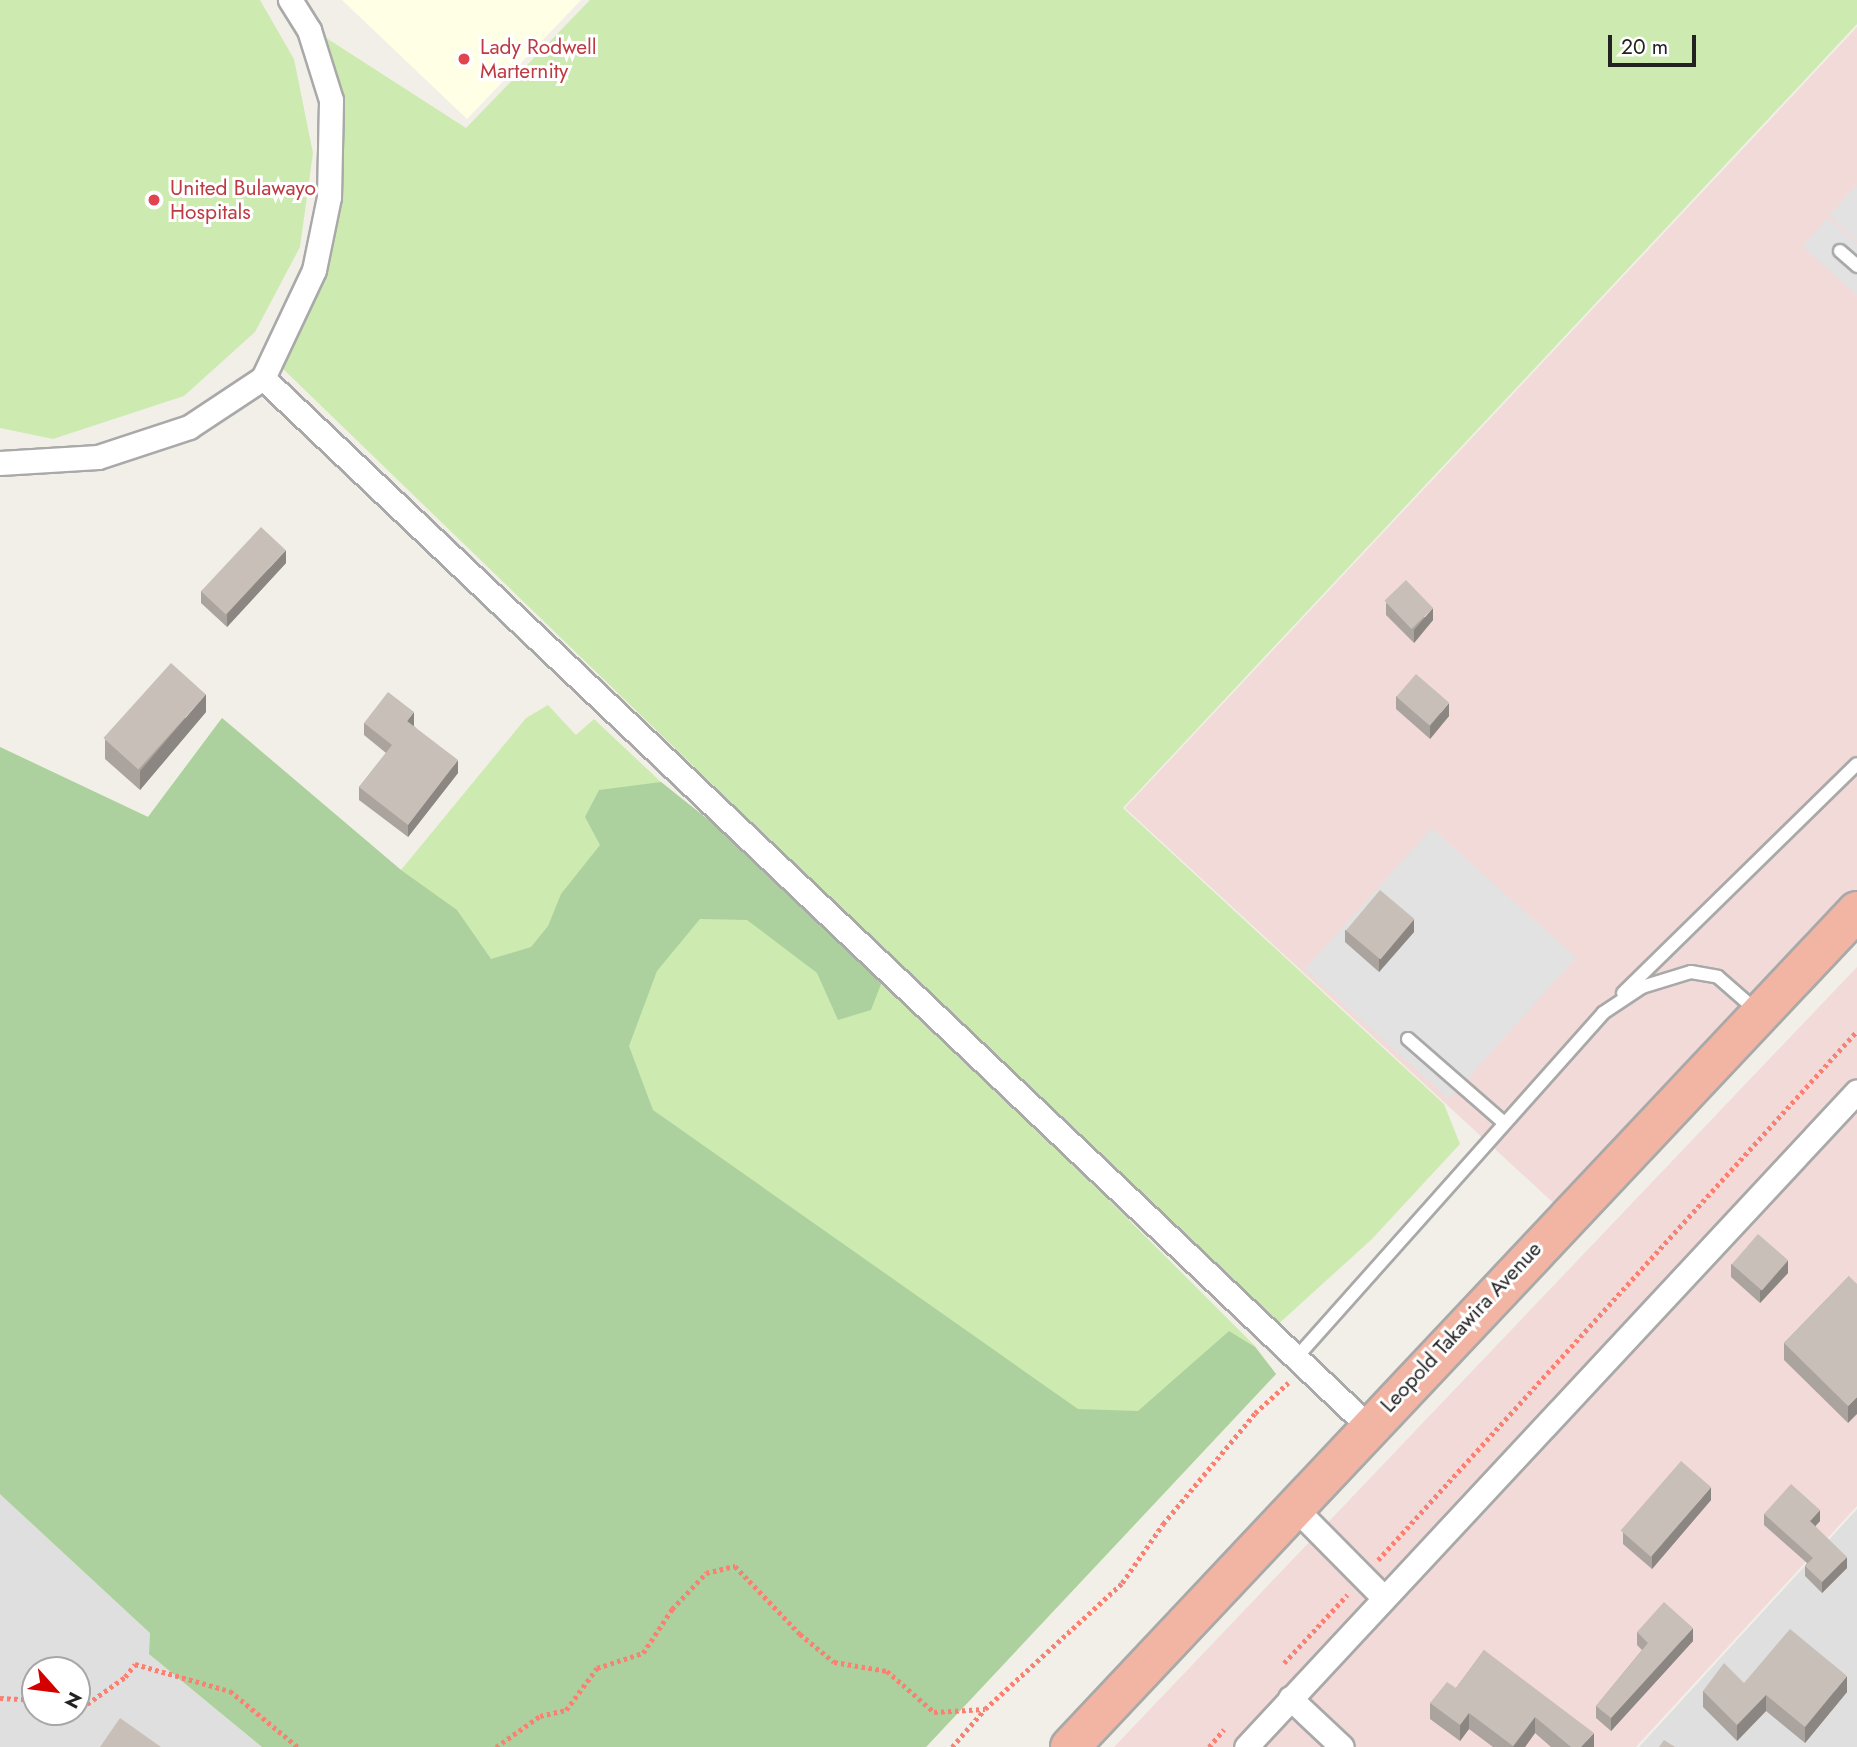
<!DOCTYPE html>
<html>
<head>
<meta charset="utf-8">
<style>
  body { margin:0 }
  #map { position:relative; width:1857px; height:1747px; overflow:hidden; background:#f2efe9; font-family:Jost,sans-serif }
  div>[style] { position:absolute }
  .residential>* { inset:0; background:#e0dfdf }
  .commercial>* { inset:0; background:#f2dad9 }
  .education>* { inset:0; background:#ffffe5 }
  .grass>* { inset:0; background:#cdebb0 }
  .forest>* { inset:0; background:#add19e }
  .parking>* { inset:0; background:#e2e2e2; transform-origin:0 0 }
  .path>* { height:4.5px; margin-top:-2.25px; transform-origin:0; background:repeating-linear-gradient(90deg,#fa8072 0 3.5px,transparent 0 7px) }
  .roads { filter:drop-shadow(2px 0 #a9a9a9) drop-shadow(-2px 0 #a9a9a9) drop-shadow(0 2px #a9a9a9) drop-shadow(0 -2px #a9a9a9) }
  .service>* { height:12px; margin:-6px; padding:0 6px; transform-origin:6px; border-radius:6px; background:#fff }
  .minor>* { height:23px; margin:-11.5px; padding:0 11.5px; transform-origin:11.5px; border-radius:11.5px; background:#fff }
  .trunk>* { height:38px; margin:-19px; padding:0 19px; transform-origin:19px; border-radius:19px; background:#f2b4a3 }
  .wall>* { inset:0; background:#aba49e }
  .shaded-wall>* { inset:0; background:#8b8681 }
  .building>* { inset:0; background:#c7bfb8; transform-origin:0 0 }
  .dots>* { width:19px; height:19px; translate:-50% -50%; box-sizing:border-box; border:4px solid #fff; border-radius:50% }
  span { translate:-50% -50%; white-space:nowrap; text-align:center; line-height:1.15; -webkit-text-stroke:6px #fff; paint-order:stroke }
  .health-label { font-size:21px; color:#be3a42 }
  .left { translate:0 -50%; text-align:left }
  .street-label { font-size:21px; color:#222 }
  .north { position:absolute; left:21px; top:1656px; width:70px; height:70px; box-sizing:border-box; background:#fff; border:2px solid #a7a7a7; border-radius:50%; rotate:118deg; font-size:19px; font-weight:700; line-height:28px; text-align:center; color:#222 }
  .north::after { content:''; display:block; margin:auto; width:24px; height:32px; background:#d40000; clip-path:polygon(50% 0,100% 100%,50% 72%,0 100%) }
  .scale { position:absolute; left:1608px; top:35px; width:88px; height:32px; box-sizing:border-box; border:4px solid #222; border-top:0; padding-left:9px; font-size:21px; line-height:24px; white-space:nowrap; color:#222; -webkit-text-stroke:5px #fff; paint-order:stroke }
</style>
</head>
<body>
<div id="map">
  <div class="residential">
    <i style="clip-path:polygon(evenodd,0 1489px,150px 1633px,149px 1654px,262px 1747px,0 1747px,0 1489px,35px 1670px,77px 1670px,77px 1712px,35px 1712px,35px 1670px)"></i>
    <i style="clip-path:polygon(1857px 1509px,1857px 1747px,1639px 1747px)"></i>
  </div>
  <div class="commercial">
    <i style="clip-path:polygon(1857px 27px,1857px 891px,1560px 1209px,1125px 808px)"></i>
    <i style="clip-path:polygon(1857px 967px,1857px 1506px,1636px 1747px,1114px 1747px)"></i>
  </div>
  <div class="education">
    <i style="clip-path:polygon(342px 0,581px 0,467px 119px)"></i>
  </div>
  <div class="grass">
    <i style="clip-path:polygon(0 0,260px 0,294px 59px,313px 153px,300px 247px,255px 332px,184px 396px,53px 439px,0 428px)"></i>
    <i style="clip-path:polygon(590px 0,1857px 0,1857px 24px,1123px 808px,1444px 1104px,1460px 1144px,1372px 1239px,1274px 1328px,279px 365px,338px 197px,317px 32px,466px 128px)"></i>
    <i style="clip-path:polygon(548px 705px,576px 735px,594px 719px,661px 782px,750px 853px,1114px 1205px,1255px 1346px,1276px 1374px,926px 1747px,262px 1747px,149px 1654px,150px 1633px,0 1494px,0 747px,148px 817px,222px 718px,401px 870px,526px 718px)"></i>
  </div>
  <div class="forest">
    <i style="clip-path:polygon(222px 718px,401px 870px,457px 910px,491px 959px,531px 947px,548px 926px,561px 894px,600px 845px,585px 817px,599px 790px,661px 782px,750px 853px,883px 979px,871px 1010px,838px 1020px,817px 973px,747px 920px,700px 919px,657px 971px,629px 1046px,653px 1110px,1078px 1409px,1138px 1411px,1229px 1331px,1255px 1347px,1276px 1374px,926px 1747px,262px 1747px,149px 1654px,150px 1633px,0 1494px,0 747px,148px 817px)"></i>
  </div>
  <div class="parking">
    <i style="clip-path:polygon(1857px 185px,1857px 241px,1829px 215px)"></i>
    <i style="clip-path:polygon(1828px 218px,1857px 244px,1857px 295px,1802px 246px)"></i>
    <i style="left:1432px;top:828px;width:194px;height:190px;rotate:42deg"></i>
  </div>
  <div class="path">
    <i style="left:1378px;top:1560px;width:714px;rotate:-47.84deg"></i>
    <i style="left:1284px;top:1663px;width:93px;rotate:-47.2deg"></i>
    <i style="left:0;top:1698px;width:35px;rotate:3deg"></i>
    <i style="left:77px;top:1703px;width:10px;rotate:6deg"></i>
    <i style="left:87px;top:1704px;width:47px;rotate:-35.4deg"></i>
    <i style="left:125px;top:1677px;width:16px;rotate:-52deg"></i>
    <i style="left:135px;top:1664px;width:99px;rotate:15.9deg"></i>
    <i style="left:230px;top:1691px;width:88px;rotate:39.5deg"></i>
    <i style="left:496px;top:1747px;width:54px;rotate:-35.2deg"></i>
    <i style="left:540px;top:1716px;width:27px;rotate:-13deg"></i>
    <i style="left:566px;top:1710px;width:52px;rotate:-53.6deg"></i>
    <i style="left:597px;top:1668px;width:48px;rotate:-18.1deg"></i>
    <i style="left:643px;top:1653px;width:53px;rotate:-56.6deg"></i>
    <i style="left:672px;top:1609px;width:50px;rotate:-46.6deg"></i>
    <i style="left:706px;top:1573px;width:30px;rotate:-14deg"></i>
    <i style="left:735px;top:1566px;width:94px;rotate:46.3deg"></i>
    <i style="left:800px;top:1634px;width:44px;rotate:39.5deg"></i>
    <i style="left:834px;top:1662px;width:54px;rotate:9.6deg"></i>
    <i style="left:887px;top:1671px;width:62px;rotate:41.1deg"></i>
    <i style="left:934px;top:1712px;width:51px;rotate:-3.4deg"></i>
    <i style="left:985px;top:1709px;width:186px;rotate:-42.6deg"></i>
    <i style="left:1122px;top:1583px;width:72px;rotate:-55.2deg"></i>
    <i style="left:1163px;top:1524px;width:144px;rotate:-50.3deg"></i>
    <i style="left:1255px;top:1413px;width:45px;rotate:-42.3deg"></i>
    <i style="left:952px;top:1747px;width:49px;rotate:-49.1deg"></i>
    <i style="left:1209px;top:1747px;width:23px;rotate:-50deg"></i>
  </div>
  <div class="roads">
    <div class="service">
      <i style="left:1840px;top:251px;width:23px;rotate:41deg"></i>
      <i style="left:1623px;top:993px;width:327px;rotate:-44.4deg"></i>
      <i style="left:1408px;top:1039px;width:125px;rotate:41.1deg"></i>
      <i style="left:1296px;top:1358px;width:462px;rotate:-48.3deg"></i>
      <i style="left:1603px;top:1013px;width:47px;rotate:-33.7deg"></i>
      <i style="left:1642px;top:987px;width:51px;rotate:-17deg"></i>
      <i style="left:1691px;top:972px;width:27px;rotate:10deg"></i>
      <i style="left:1718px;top:977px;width:52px;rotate:41.1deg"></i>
    </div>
    <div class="minor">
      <i style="left:263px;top:378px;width:1523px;rotate:43.48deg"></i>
      <i style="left:0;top:463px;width:98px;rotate:-3.5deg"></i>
      <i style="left:98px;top:457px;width:96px;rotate:-18.2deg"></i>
      <i style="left:189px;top:427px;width:89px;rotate:-33.5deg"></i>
      <i style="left:263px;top:378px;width:119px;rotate:-64.7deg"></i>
      <i style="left:314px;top:270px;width:75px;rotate:-78.4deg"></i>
      <i style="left:329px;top:197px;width:97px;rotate:-88.8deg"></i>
      <i style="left:331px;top:100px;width:73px;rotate:-107.4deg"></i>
      <i style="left:309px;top:30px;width:36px;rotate:-122deg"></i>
      <i style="left:1293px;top:1506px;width:129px;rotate:45.3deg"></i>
      <i style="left:1290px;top:1698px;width:71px;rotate:43.3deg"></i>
      <i style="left:1246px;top:1747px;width:896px;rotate:-47.03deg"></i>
    </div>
    <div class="trunk">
      <i style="left:1070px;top:1747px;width:1148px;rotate:-46.73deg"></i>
    </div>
  </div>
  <div class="wall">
    <i style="clip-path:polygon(286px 563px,227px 627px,201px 603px,201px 591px)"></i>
    <i style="clip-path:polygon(1386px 603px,1433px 620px,1414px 643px,1386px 615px)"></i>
    <i style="clip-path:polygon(1396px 696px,1449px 716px,1430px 739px,1396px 709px)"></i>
    <i style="clip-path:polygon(206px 712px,140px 790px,105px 759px,105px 740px)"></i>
    <i style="clip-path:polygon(364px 723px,414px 725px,414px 726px,458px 773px,408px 837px,359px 800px,359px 787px,386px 753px,364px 735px)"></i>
    <i style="clip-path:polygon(1345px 930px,1414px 932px,1379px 972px,1345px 942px)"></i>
    <i style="clip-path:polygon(1731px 1264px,1788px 1273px,1760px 1303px,1731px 1277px)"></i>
    <i style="clip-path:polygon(1849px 1276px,1848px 1423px,1784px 1360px,1784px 1343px)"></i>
    <i style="clip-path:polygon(1711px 1500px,1652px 1569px,1623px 1544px,1623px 1532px)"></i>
    <i style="clip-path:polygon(1764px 1514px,1820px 1521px,1815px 1526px,1847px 1568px,1822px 1593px,1805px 1576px,1805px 1566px,1807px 1563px,1764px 1525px)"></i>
    <i style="clip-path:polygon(1637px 1632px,1693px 1641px,1611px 1731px,1596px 1718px,1596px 1706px,1642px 1650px,1637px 1645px)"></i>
    <i style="clip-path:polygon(1484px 1650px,1594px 1747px,1551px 1747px,1535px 1733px,1525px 1747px,1493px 1747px,1469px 1729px,1460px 1741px,1430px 1719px,1430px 1703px,1456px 1688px)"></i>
    <i style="clip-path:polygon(1744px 1683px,1847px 1692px,1805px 1743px,1766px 1711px,1737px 1741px,1703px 1707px,1703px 1691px)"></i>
  </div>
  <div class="shaded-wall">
    <i style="clip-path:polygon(286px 550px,286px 563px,227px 627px,227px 614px)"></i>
    <i style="clip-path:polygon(1433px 608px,1433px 620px,1414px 643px,1414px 630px)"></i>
    <i style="clip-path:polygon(206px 694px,206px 712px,140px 790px,140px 771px)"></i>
    <i style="clip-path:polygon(1449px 703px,1449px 716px,1430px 739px,1430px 726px)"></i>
    <i style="clip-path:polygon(414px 712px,414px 725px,407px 733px,407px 721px)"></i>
    <i style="clip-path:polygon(458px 760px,458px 773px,408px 837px,408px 825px)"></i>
    <i style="clip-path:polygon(1414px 919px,1414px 932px,1379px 972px,1379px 959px)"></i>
    <i style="clip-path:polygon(1788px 1260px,1788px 1273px,1760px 1303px,1760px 1291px)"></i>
    <i style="clip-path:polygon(1857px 1397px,1857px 1414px,1848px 1423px,1848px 1406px)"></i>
    <i style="clip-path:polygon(1711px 1487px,1711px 1500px,1652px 1569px,1652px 1556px)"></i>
    <i style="clip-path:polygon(1820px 1510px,1820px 1521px,1810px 1532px,1810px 1521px)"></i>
    <i style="clip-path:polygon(1847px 1557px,1847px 1568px,1822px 1593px,1822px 1582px)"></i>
    <i style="clip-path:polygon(1693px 1628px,1693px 1641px,1611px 1731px,1611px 1718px)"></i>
    <i style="clip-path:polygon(1847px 1676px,1847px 1692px,1805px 1743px,1805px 1727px)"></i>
    <i style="clip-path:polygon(1766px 1695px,1766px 1711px,1737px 1741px,1737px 1725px)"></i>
    <i style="clip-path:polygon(1469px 1713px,1469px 1729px,1460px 1741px,1460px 1725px)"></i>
    <i style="clip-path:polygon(1535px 1717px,1535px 1733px,1525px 1747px,1513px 1747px)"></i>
    <i style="clip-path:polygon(1594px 1733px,1594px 1747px,1581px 1747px)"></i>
  </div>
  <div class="building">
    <i style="left:261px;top:527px;width:34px;height:88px;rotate:43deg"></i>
    <i style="left:1406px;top:580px;width:39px;height:30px;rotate:46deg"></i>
    <i style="left:171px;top:663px;width:47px;height:101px;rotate:42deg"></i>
    <i style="left:1416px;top:674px;width:44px;height:30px;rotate:41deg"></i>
    <i style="clip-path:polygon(388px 692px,414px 712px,407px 721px,458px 760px,408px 825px,359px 787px,392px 745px,364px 723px)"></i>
    <i style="left:1380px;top:890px;width:45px;height:53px;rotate:40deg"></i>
    <i style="left:1758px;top:1234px;width:40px;height:40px;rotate:41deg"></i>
    <i style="clip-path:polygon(1849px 1276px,1857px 1284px,1857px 1397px,1848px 1406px,1784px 1343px)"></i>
    <i style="left:1681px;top:1461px;width:40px;height:92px;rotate:41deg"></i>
    <i style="clip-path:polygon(1791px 1484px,1820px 1510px,1810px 1521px,1847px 1557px,1822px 1582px,1805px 1566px,1813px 1558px,1764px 1514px)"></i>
    <i style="clip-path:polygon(1664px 1602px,1693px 1628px,1611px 1718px,1596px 1706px,1648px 1643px,1637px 1632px)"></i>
    <i style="clip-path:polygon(1790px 1629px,1847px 1676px,1805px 1727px,1766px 1695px,1737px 1725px,1703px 1691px,1724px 1663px,1744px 1683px)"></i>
    <i style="clip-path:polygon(1484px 1650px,1594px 1733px,1581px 1747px,1571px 1747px,1535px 1717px,1513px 1746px,1469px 1713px,1460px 1725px,1430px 1703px,1447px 1682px,1456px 1688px)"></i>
    <i style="clip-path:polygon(120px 1718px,161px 1747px,100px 1747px)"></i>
    <i style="clip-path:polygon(1664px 1740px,1675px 1747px,1659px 1747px)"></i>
  </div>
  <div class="dots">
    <i style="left:464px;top:59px;background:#e0444e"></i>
    <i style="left:154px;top:200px;background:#e0444e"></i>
  </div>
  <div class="health-label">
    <span class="left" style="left:480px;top:59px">Lady Rodwell<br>Marternity</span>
    <span class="left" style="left:170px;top:200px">United Bulawayo<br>Hospitals</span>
  </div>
  <div class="street-label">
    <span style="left:1461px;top:1327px;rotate:-47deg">Leopold Takawira Avenue</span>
  </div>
  <div class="north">N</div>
  <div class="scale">20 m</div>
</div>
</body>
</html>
